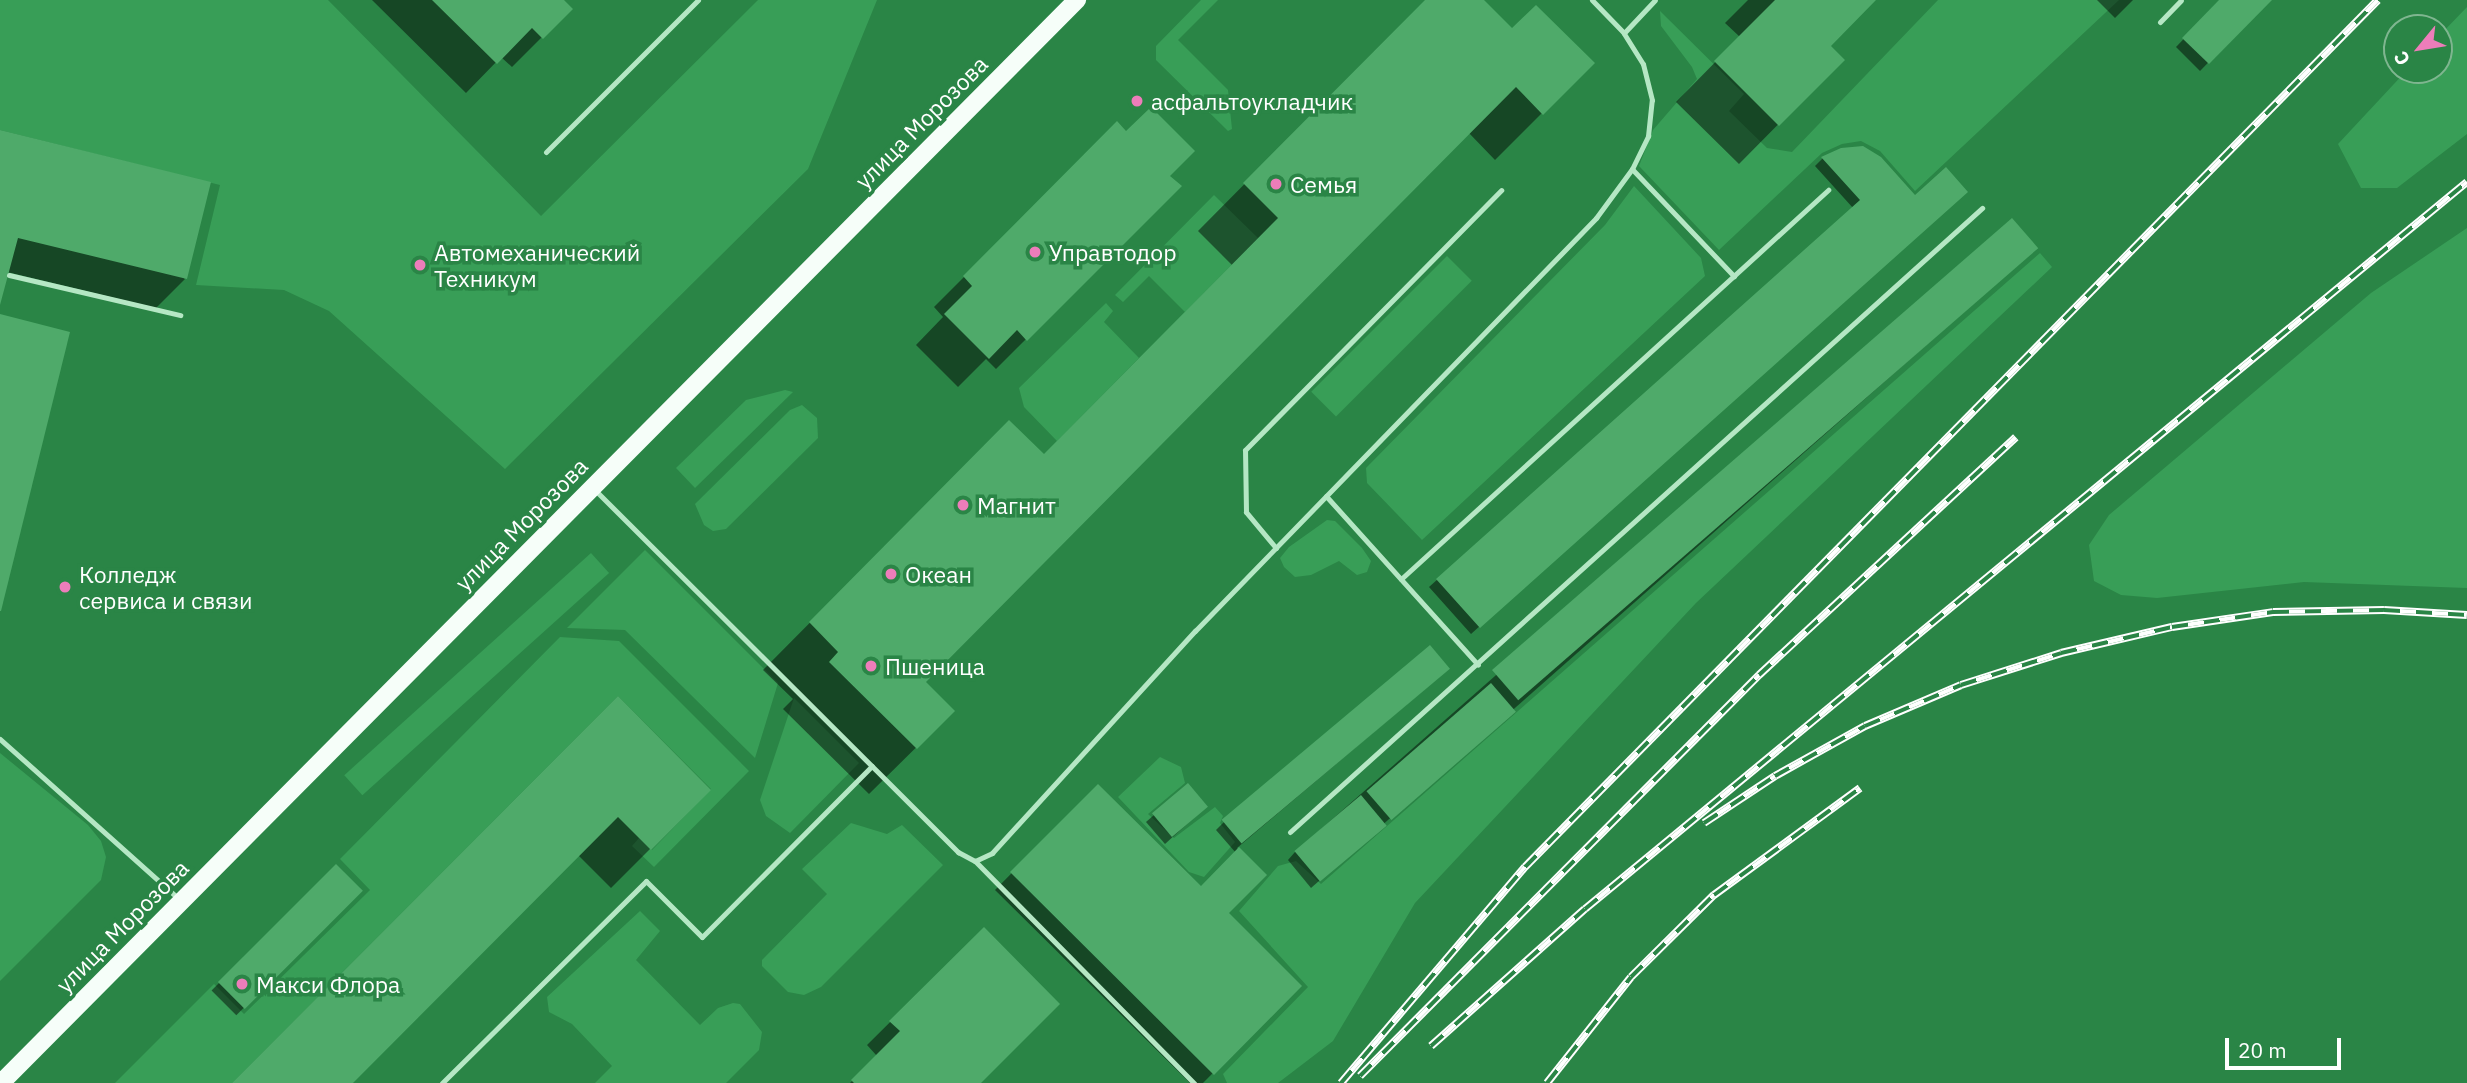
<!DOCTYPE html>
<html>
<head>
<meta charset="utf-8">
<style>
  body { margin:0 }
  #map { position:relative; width:2467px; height:1083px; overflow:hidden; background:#2a8546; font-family:"IBM Plex Sans",sans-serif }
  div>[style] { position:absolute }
  .green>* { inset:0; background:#389e57; transform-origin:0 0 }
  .shadow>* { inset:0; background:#0007; transform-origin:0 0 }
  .building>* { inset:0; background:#4faa6a; transform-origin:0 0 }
  .service>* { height:5px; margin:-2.5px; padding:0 2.5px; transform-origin:2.5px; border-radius:2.5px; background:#b5e7c4 }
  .primary>* { height:18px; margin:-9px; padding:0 9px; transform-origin:9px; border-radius:9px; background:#f6fef9 }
  .rail>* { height:8px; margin-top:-4px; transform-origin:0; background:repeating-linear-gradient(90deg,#2a8546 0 16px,#fff 0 32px); box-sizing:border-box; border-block:2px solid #fff }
  .dots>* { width:19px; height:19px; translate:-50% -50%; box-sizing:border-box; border:4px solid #2a8546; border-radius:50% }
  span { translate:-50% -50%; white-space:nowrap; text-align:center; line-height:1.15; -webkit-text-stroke:7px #2a8546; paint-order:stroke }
  .poi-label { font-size:23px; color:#fff }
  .left { translate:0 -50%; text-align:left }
  .street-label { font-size:23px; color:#fff }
  .north { position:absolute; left:2383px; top:14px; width:70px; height:70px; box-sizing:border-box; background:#2a8546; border:2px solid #7fb690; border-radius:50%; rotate:240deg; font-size:19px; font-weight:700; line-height:28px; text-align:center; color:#fff }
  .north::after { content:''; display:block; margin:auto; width:24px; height:32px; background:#ed7dba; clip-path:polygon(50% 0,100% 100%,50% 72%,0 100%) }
  .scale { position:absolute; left:2225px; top:1038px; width:116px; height:32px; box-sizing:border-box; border:4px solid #fff; border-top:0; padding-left:9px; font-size:21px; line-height:24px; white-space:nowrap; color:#fff; -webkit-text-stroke:5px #2a8546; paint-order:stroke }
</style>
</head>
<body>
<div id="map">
  <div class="green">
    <i style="clip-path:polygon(0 0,328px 0,541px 216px,758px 0,877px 0,808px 169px,505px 469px,329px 311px,284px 290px,196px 285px,220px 185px,0 130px)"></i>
    <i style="clip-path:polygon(1201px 0,1218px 0,1178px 40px,1228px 90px,1232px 129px,1228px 131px,1156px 60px,1156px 46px)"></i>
    <i style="clip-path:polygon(1938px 0,2119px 0,1915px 191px,1880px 151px,1861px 141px,1842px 144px,1822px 153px,1719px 250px,1639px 166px,1653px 130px,1697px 79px,1692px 67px,1661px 26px,1660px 11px,1744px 94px,1729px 111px,1767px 148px,1792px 152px)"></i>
    <i style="clip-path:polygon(2467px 7px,2467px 134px,2397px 188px,2361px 188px,2338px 144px,2407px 70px,2439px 70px,2439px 36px)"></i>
    <i style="clip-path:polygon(1634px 186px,1701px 258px,1705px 276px,1422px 540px,1367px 483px,1366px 468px,1605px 225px)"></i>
    <i style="clip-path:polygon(1214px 195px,1258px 238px,1185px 312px,1149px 276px,1123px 302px,1115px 295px)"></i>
    <i style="clip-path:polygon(2467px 228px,2467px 588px,2304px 582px,2157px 598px,2121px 595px,2094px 581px,2089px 545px,2109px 515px,2371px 293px)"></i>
    <i style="clip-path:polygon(2040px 253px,2052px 267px,1696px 603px,1415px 903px,1333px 1041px,1278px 1083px,1227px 1083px,1223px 1074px,1308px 987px,1239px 911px,1278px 866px,1296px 861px,1321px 884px)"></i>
    <i style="left:1447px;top:256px;width:35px;height:192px;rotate:45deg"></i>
    <i style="clip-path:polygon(1106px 303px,1113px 311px,1104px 322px,1139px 358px,1057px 441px,1024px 407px,1019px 388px)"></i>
    <i style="clip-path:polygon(785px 390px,793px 392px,695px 488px,676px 468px,746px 400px)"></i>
    <i style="clip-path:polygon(802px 405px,817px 418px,818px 438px,726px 529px,713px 531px,704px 525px,695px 504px,790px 410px)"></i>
    <i style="clip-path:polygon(1327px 520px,1335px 521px,1362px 548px,1371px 561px,1367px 572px,1357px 575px,1339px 561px,1311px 575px,1295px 577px,1284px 567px,1280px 558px,1289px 547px)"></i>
    <i style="clip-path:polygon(645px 550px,778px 683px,755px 758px,625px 630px,567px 628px)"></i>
    <i style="left:591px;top:553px;width:27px;height:332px;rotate:48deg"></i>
    <i style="clip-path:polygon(560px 637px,619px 641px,749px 771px,654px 867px,632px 846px,639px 838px,652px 850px,711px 789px,618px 696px,232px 1083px,115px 1083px,214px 984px,244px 1014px,370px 890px,340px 859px)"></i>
    <i style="clip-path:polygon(794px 698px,859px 763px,790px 833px,766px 816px,760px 800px)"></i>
    <i style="clip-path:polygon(0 753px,88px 825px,101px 841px,106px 857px,101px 880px,0 981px)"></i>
    <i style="clip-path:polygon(1160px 757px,1181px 767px,1185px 783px,1148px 814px,1174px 838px,1215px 807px,1223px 816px,1220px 823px,1235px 842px,1204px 877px,1189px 872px,1118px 797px)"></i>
    <i style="clip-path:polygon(851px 823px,887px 834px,902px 825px,943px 865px,821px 987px,804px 995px,788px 992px,762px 966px,762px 960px,827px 894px,802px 869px)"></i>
    <i style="clip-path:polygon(640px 911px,660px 931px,636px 960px,700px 1025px,718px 1008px,733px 1003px,740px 1004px,762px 1032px,759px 1050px,726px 1083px,595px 1083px,612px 1066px,572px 1024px,549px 1012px,547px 997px)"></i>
  </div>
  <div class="shadow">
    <i style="clip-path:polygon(372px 0,561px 0,570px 9px,512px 67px,501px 57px,466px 93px)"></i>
    <i style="clip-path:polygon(1427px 0,1482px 0,1512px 30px,1592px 63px,1495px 160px,1468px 132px,924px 682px,953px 711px,869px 794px,783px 709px,793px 699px,763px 670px,1009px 422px,1044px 456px,1233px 266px,1198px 231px)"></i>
    <i style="clip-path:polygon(1748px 0,1874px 0,1828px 46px,1842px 60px,1739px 164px,1676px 102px,1740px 37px,1725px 23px)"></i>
    <i style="clip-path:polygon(2097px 0,2133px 0,2115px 18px)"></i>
    <i style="clip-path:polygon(2221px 0,2269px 0,2200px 71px,2176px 47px)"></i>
    <i style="clip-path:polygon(1117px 124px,1179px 187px,996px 369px,986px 359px,958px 387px,916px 345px,943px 317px,934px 307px)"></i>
    <i style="clip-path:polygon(0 132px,185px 279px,156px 308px,7px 272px,0 302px)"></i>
    <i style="clip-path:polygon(1823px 158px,1915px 198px,1958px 199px,1471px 634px,1429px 587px,1853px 208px,1815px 166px)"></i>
    <i style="clip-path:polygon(2012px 221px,2028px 255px,1311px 888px,1288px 860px,1295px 852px)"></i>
    <i style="clip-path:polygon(1440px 676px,1237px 848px,1264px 875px,1226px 913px,1299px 986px,1203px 1083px,1190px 1083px,995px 890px,1098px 786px,1201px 888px,1236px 853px,1216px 830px,1224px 822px)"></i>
    <i style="clip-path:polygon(618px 699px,709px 790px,611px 888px,578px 855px,351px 1083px,234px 1083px)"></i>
    <i style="clip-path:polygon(1198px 814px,1165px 844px,1146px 822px,1154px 815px)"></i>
    <i style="left:336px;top:866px;width:35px;height:176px;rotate:45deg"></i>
    <i style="clip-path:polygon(984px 929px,978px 1083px,850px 1083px,877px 1056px,867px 1045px)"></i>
  </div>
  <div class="building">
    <i style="clip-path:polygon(432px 0,564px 0,573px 9px,543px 39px,532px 28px,497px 64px)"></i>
    <i style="clip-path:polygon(1425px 0,1484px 0,1512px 28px,1536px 5px,1595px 63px,1543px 115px,1516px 87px,926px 682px,955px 711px,917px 749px,829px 662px,838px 652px,809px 622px,1009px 420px,1044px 454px,1278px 218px,1243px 183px)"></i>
    <i style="clip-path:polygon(1775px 0,1876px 0,1831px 46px,1845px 60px,1779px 126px,1714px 61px)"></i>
    <i style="clip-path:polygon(2219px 0,2272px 0,2209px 64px,2182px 38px)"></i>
    <i style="clip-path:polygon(1151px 107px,1195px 151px,1170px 176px,1182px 186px,1027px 341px,1017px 330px,989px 359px,944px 314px,972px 286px,963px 276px,1117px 121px,1126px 131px)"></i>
    <i style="clip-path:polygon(0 130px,211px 182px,187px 279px,18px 238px,0 305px)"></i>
    <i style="clip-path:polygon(1863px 146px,1881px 157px,1915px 195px,1946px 167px,1968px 192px,1480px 628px,1436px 579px,1860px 200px,1821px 157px,1841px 148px)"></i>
    <i style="left:2012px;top:218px;width:40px;height:689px;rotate:49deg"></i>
    <i style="clip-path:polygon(0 314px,70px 332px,1px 611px,0 611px)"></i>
    <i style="left:1430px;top:645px;width:31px;height:272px;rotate:50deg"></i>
    <i style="left:1491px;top:683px;width:38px;height:165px;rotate:49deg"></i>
    <i style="clip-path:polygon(618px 696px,711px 790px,651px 850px,618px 817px,353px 1083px,232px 1083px)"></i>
    <i style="left:1188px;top:783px;width:31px;height:47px;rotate:50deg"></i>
    <i style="clip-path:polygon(1098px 784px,1201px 886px,1239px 847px,1267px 875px,1229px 913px,1302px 986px,1214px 1075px,1010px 872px)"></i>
    <i style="left:1361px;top:795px;width:40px;height:87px;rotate:50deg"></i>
    <i style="left:336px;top:864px;width:38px;height:167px;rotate:45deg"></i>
    <i style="clip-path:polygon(984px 927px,1060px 1004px,981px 1083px,854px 1083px,851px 1080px,900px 1031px,889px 1021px)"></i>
  </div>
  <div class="service">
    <i style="left:2160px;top:22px;width:30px;rotate:-46deg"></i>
    <i style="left:1624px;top:33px;width:45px;rotate:-46.8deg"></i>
    <i style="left:546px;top:152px;width:215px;rotate:-45deg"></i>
    <i style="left:1632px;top:169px;width:148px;rotate:46.4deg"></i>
    <i style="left:9px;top:275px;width:176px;rotate:13.2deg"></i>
    <i style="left:595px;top:490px;width:513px;rotate:44.92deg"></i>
    <i style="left:958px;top:852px;width:19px;rotate:28deg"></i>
    <i style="left:975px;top:861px;width:19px;rotate:-25deg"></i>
    <i style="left:992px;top:853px;width:301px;rotate:-47.6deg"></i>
    <i style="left:1195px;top:631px;width:576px;rotate:-45.84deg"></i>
    <i style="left:1596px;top:218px;width:61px;rotate:-53.7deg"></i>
    <i style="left:1632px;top:169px;width:37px;rotate:-64deg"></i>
    <i style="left:1648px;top:136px;width:36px;rotate:-84deg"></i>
    <i style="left:1652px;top:100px;width:37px;rotate:-104deg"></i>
    <i style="left:1643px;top:64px;width:36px;rotate:-122deg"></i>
    <i style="left:1624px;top:33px;width:46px;rotate:-134.1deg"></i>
    <i style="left:1326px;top:496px;width:227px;rotate:48deg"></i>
    <i style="left:1276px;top:548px;width:47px;rotate:-129.8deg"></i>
    <i style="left:1246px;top:512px;width:62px;rotate:-90.9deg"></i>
    <i style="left:1245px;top:450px;width:365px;rotate:-45.4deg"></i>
    <i style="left:1401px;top:579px;width:578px;rotate:-42.33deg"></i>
    <i style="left:0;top:739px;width:241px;rotate:41.8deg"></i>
    <i style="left:1290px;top:832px;width:932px;rotate:-42.04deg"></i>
    <i style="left:975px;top:861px;width:312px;rotate:45.4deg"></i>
    <i style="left:442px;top:1083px;width:287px;rotate:-44.7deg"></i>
    <i style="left:646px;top:881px;width:79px;rotate:45deg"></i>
    <i style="left:702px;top:937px;width:241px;rotate:-45.2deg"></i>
  </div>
  <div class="primary">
    <i style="left:1px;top:1083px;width:1527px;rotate:-45.19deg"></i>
  </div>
  <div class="rail">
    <i style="left:1704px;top:823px;width:85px;rotate:-33.5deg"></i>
    <i style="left:1775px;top:776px;width:103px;rotate:-29.1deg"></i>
    <i style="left:1865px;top:726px;width:104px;rotate:-23.1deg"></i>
    <i style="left:1961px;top:685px;width:105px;rotate:-17.7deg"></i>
    <i style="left:2061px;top:653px;width:114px;rotate:-13.2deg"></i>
    <i style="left:2172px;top:627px;width:102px;rotate:-8.4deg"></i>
    <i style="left:2273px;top:612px;width:111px;rotate:-1deg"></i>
    <i style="left:2384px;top:610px;width:83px;rotate:3.4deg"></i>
    <i style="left:1431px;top:1046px;width:206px;rotate:-41.7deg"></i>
    <i style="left:1585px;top:909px;width:1143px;rotate:-39.5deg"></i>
    <i style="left:1360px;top:1076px;width:566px;rotate:-45.14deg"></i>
    <i style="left:1759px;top:675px;width:350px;rotate:-42.8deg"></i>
    <i style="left:1341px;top:1083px;width:284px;rotate:-49.6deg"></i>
    <i style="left:1525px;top:867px;width:1216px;rotate:-45.47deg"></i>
    <i style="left:1547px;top:1083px;width:135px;rotate:-51.6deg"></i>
    <i style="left:1631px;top:977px;width:117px;rotate:-44.7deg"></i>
    <i style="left:1714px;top:895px;width:181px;rotate:-36.2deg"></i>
  </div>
  <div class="dots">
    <i style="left:1137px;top:101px;background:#ed7dba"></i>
    <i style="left:1276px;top:184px;background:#ed7dba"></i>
    <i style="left:1035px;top:252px;background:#ed7dba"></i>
    <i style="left:420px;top:265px;background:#ed7dba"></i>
    <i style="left:963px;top:505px;background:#ed7dba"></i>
    <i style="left:891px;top:574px;background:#ed7dba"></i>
    <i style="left:65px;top:587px;background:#ed7dba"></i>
    <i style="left:871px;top:666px;background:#ed7dba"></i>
    <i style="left:242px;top:984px;background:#ed7dba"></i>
  </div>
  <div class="poi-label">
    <span class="left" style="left:1151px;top:101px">асфальтоукладчик</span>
    <span class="left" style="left:1290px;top:184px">Семья</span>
    <span class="left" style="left:434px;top:265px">Автомеханический<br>Техникум</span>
    <span class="left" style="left:1049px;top:252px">Управтодор</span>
    <span class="left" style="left:977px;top:505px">Магнит</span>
    <span class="left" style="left:79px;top:587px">Колледж<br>сервиса и связи</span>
    <span class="left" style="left:905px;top:574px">Океан</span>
    <span class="left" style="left:885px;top:666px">Пшеница</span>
    <span class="left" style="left:256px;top:984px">Макси Флора</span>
  </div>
  <div class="street-label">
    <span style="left:921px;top:122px;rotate:-45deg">улица Морозова</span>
    <span style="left:521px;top:524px;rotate:-45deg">улица Морозова</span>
    <span style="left:122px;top:926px;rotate:-45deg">улица Морозова</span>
  </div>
  <div class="north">С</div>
  <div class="scale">20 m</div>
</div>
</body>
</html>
